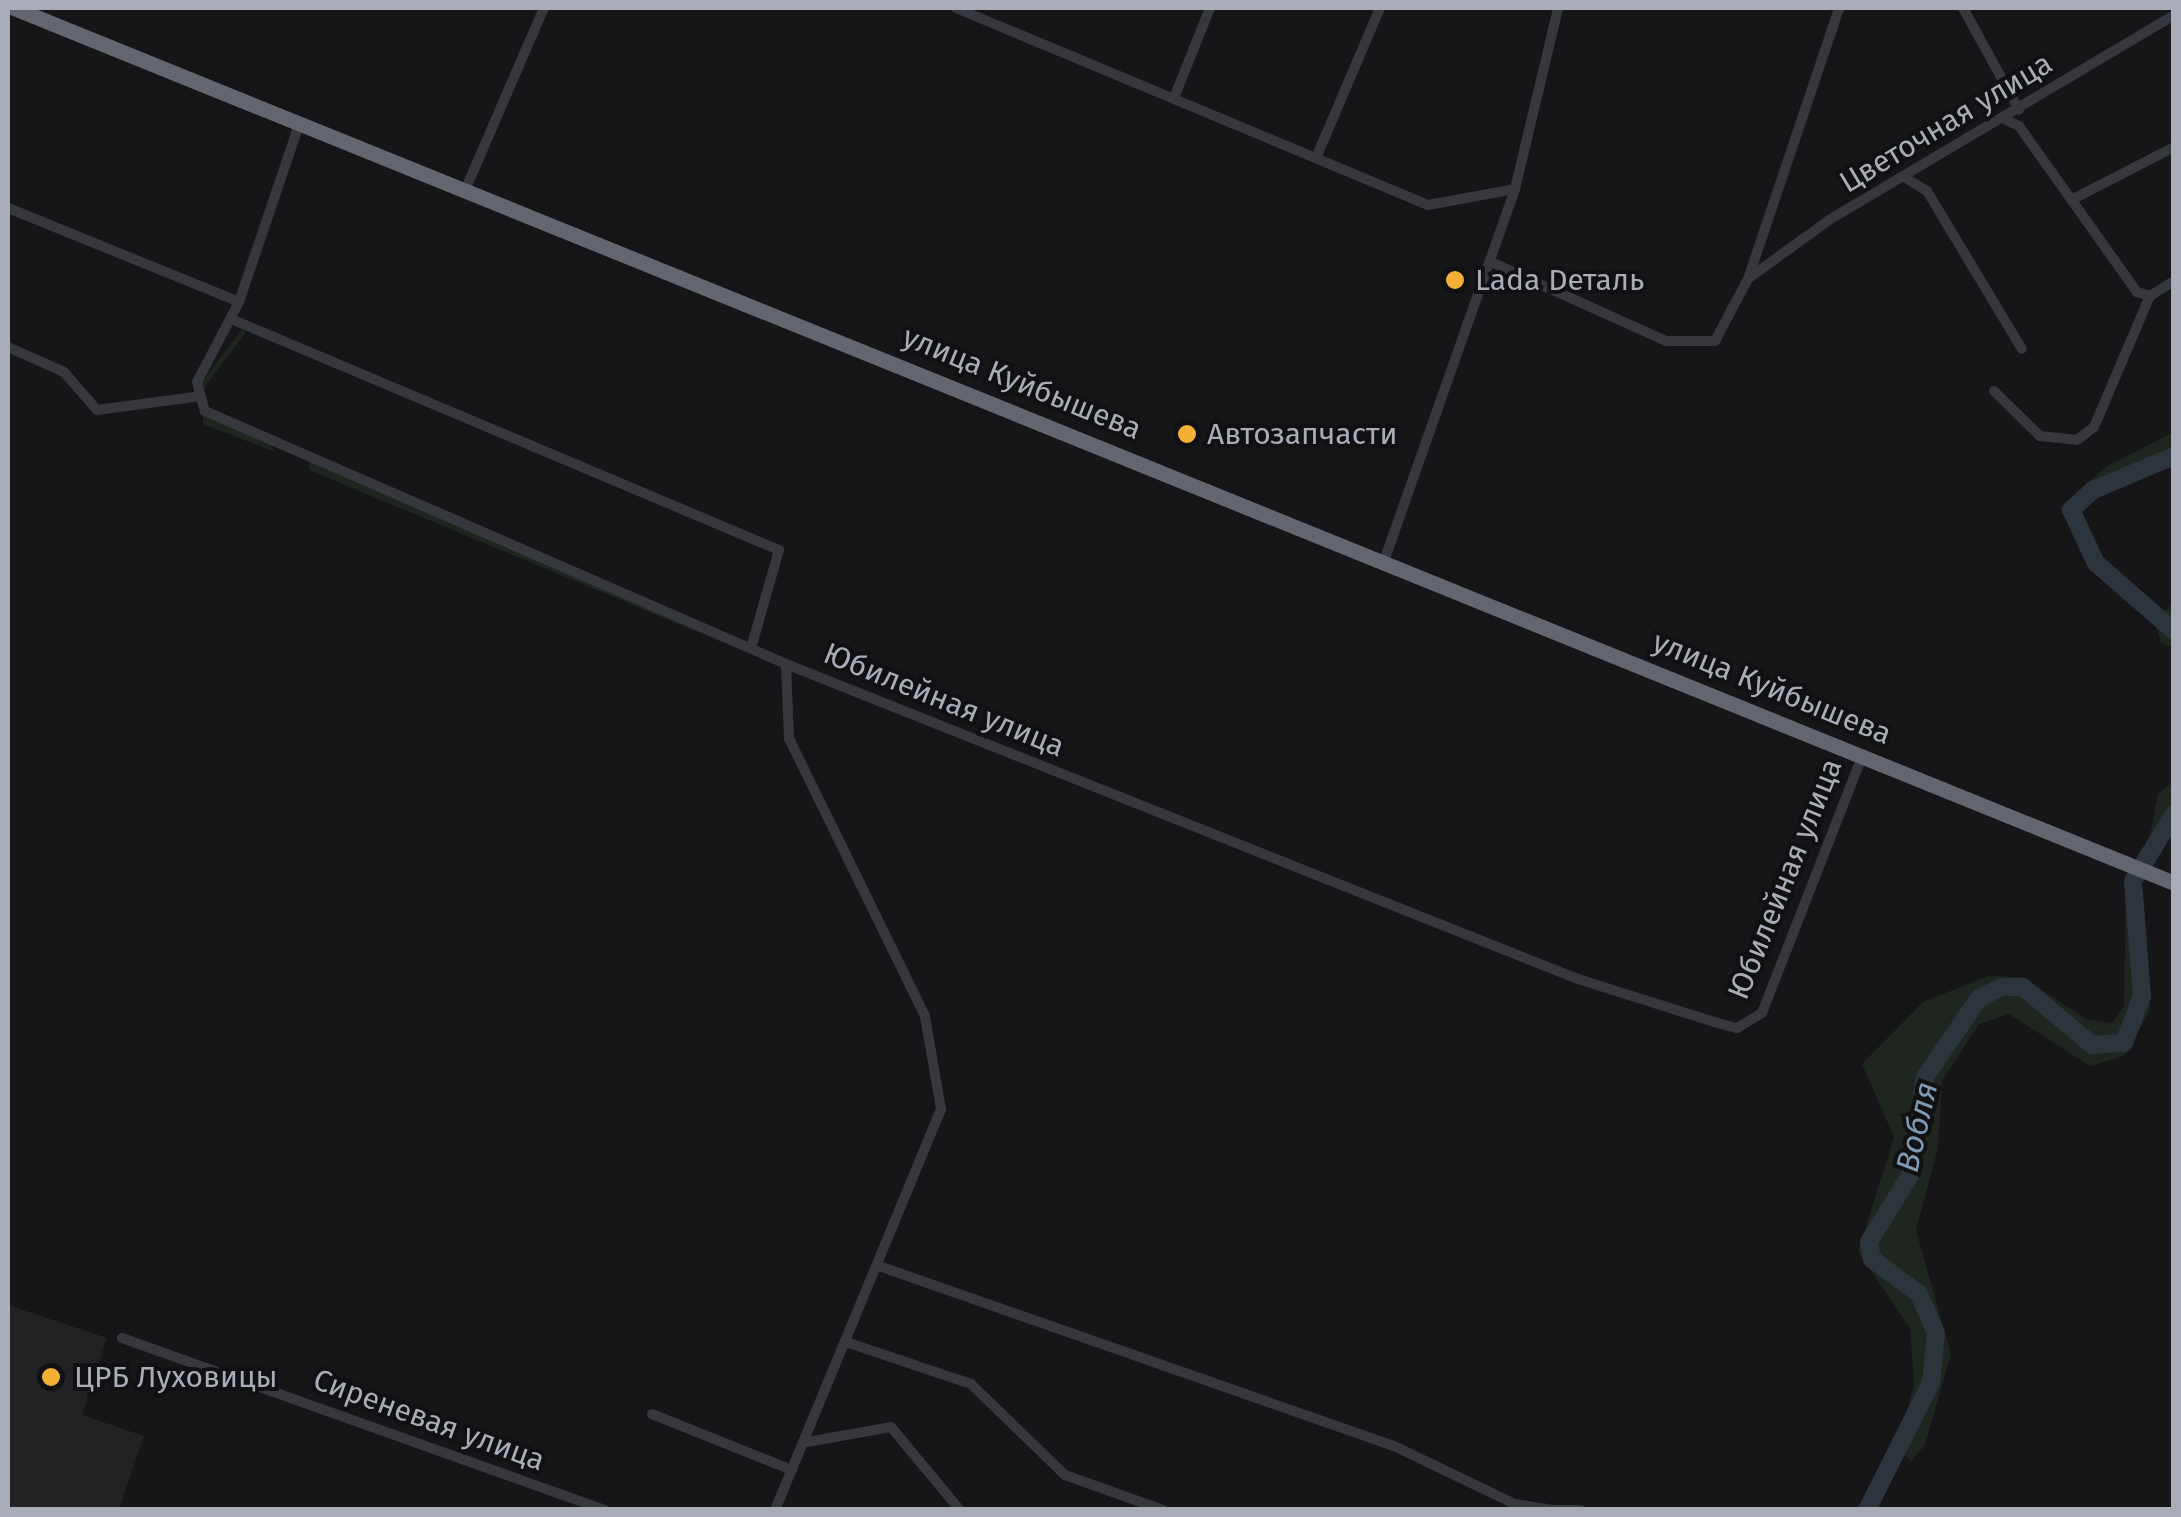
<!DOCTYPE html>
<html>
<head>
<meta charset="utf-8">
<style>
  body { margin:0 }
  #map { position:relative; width:2181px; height:1517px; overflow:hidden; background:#161618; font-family:"Fira Sans",sans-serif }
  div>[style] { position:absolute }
  .built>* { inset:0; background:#222225 }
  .green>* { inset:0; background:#1e261f; transform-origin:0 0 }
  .river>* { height:18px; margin:-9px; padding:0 9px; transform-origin:9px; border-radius:9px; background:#2c353c }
  .minor>* { height:10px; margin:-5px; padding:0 5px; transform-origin:5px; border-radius:5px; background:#37383d }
  .highway>* { height:15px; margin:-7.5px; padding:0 7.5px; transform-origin:7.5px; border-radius:7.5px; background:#63666e }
  .dots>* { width:28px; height:28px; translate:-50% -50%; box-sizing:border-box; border:5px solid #111113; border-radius:50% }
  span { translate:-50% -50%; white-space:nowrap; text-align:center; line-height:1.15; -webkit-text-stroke:8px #111113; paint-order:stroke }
  .street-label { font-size:30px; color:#a8adb8 }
  .poi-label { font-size:30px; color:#a8adb8 }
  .left { translate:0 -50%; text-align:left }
  .water-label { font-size:32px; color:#7f9bb3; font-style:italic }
  .frame { position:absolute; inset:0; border:10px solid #a8adb8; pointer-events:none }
</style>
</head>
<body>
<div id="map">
  <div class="built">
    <i style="clip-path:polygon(8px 1305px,107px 1338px,82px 1415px,144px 1436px,119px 1509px,8px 1509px)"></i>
  </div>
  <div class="green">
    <i style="left:242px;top:329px;width:5px;height:75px;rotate:37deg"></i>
    <i style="clip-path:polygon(203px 415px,271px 444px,275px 452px,203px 424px)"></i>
    <i style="clip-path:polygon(2173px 432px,2173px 463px,2094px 495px,2091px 480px,2106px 467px)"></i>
    <i style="clip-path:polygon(309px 459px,750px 654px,309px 470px)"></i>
    <i style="clip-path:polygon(2173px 604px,2173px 648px,2161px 643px,2154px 619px)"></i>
    <i style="clip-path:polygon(2173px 782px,2173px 838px,2150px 835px,2158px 794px)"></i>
    <i style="clip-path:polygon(2126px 887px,2144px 903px,2150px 1011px,2124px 1056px,2090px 1066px,2009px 1014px,1979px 1024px,1942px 1081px,1938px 1148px,1916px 1230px,1951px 1354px,1925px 1445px,1911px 1461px,1896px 1448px,1914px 1385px,1910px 1328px,1858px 1252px,1894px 1137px,1862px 1064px,1923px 1002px,1988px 976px,2022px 977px,2086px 1019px,2112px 1023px,2124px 1006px)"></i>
  </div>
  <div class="river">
    <i style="left:2174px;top:456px;width:88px;rotate:157.2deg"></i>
    <i style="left:2093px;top:490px;width:30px;rotate:138deg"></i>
    <i style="left:2071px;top:510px;width:59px;rotate:64.7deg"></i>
    <i style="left:2096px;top:563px;width:103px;rotate:41.1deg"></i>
    <i style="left:1867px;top:1510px;width:142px;rotate:-63.3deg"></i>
    <i style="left:1931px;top:1383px;width:50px;rotate:-84.3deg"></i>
    <i style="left:1936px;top:1333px;width:43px;rotate:-113.6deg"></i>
    <i style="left:1919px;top:1294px;width:59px;rotate:-143.3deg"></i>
    <i style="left:1872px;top:1259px;width:17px;rotate:-100deg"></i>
    <i style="left:1869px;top:1242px;width:79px;rotate:-58.5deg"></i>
    <i style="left:1910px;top:1175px;width:99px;rotate:-81.3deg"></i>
    <i style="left:1925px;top:1077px;width:96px;rotate:-55.6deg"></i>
    <i style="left:1979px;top:998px;width:25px;rotate:-26deg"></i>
    <i style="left:2002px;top:987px;width:21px"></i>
    <i style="left:2023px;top:987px;width:90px;rotate:40deg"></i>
    <i style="left:2092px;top:1045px;width:32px;rotate:-4deg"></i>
    <i style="left:2124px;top:1043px;width:50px;rotate:-69deg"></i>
    <i style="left:2142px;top:996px;width:115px;rotate:-94.5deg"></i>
    <i style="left:2133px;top:881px;width:79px;rotate:-58.5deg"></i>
  </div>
  <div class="minor">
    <i style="left:956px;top:8px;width:511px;rotate:22.65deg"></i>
    <i style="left:1428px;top:205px;width:88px;rotate:-10.4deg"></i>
    <i style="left:1963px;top:8px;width:116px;rotate:61.2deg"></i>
    <i style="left:1174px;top:98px;width:97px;rotate:-68.2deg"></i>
    <i style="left:2004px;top:119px;width:17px;rotate:25deg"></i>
    <i style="left:2019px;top:126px;width:204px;rotate:54.6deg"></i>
    <i style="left:2137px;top:292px;width:14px;rotate:17deg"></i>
    <i style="left:1316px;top:158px;width:163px;rotate:-66.9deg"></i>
    <i style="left:1906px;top:178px;width:25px;rotate:32deg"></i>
    <i style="left:1927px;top:191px;width:184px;rotate:59deg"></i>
    <i style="left:466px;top:188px;width:196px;rotate:-66.6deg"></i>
    <i style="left:2073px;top:199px;width:114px;rotate:-27.2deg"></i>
    <i style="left:8px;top:208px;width:249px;rotate:22.1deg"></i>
    <i style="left:239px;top:302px;width:90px;rotate:117.7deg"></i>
    <i style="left:197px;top:382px;width:30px;rotate:75deg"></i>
    <i style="left:205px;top:411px;width:634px;rotate:23.53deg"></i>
    <i style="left:786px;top:664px;width:852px;rotate:21.69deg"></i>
    <i style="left:1578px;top:979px;width:143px;rotate:17.5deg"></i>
    <i style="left:1714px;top:1022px;width:24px;rotate:15deg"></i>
    <i style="left:1737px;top:1028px;width:29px;rotate:-31deg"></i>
    <i style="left:1762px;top:1013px;width:278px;rotate:-68.7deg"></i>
    <i style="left:1491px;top:262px;width:192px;rotate:24.3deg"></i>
    <i style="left:1666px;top:341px;width:49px"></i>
    <i style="left:1715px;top:341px;width:70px;rotate:-62deg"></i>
    <i style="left:1748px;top:279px;width:286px;rotate:-71.4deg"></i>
    <i style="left:1749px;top:278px;width:99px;rotate:-35.9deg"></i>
    <i style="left:1829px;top:220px;width:401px;rotate:-30.7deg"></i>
    <i style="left:2150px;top:296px;width:28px;rotate:-32deg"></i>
    <i style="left:239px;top:302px;width:187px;rotate:-71.3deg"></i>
    <i style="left:231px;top:319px;width:595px;rotate:22.86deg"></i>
    <i style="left:779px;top:550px;width:102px;rotate:105.9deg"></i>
    <i style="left:8px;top:347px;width:61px;rotate:24.1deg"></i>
    <i style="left:64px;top:372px;width:50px;rotate:49deg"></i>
    <i style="left:97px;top:410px;width:99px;rotate:-7.6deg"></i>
    <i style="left:1994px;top:391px;width:64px;rotate:44.4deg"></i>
    <i style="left:2040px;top:436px;width:37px;rotate:6deg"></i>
    <i style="left:2077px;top:440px;width:21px;rotate:-37deg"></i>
    <i style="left:2094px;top:427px;width:142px;rotate:-66.9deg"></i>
    <i style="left:1383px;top:564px;width:398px;rotate:-70.6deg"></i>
    <i style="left:1515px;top:189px;width:186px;rotate:-76.6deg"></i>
    <i style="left:879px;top:1266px;width:546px;rotate:19.27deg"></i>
    <i style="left:1394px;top:1446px;width:134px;rotate:25.6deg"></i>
    <i style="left:1515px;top:1504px;width:37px;rotate:9deg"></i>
    <i style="left:122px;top:1338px;width:513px;rotate:19.6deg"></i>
    <i style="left:846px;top:1342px;width:132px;rotate:18.6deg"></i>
    <i style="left:971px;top:1384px;width:131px;rotate:44.1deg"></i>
    <i style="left:1065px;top:1475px;width:104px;rotate:19.7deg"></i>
    <i style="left:652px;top:1414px;width:151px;rotate:21.8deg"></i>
    <i style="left:807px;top:1442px;width:85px;rotate:-10.1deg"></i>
    <i style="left:891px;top:1427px;width:108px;rotate:50.3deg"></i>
    <i style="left:775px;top:1510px;width:434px;rotate:-67.5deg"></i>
    <i style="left:941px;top:1109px;width:94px;rotate:-99.8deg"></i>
    <i style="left:925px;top:1016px;width:309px;rotate:-116.1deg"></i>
    <i style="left:789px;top:739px;width:75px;rotate:-92.3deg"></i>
    <i style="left:1553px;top:1510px;width:28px"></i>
  </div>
  <div class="highway">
    <i style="left:14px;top:8px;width:2330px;rotate:22.05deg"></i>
  </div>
  <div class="dots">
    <i style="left:1455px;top:280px;background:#f2b134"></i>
    <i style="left:1187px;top:434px;background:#f2b134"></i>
    <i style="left:51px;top:1377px;background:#f2b134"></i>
  </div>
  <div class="street-label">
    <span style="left:1946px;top:123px;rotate:-31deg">Цветочная улица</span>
    <span style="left:1022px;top:383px;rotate:22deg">улица Куйбышева</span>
    <span style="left:1772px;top:688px;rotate:22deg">улица Куйбышева</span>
    <span style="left:944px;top:700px;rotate:22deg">Юбилейная улица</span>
    <span style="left:1785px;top:879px;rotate:-68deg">Юбилейная улица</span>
    <span style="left:429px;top:1420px;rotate:20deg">Сиреневая улица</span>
  </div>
  <div class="poi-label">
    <span class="left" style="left:1475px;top:280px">Lada Dеталь</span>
    <span class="left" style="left:1207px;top:434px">Автозапчасти</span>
    <span class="left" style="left:74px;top:1377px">ЦРБ Луховицы</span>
  </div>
  <div class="water-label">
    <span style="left:1917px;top:1127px;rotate:-77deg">Вобля</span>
  </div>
  <div class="frame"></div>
</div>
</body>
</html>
